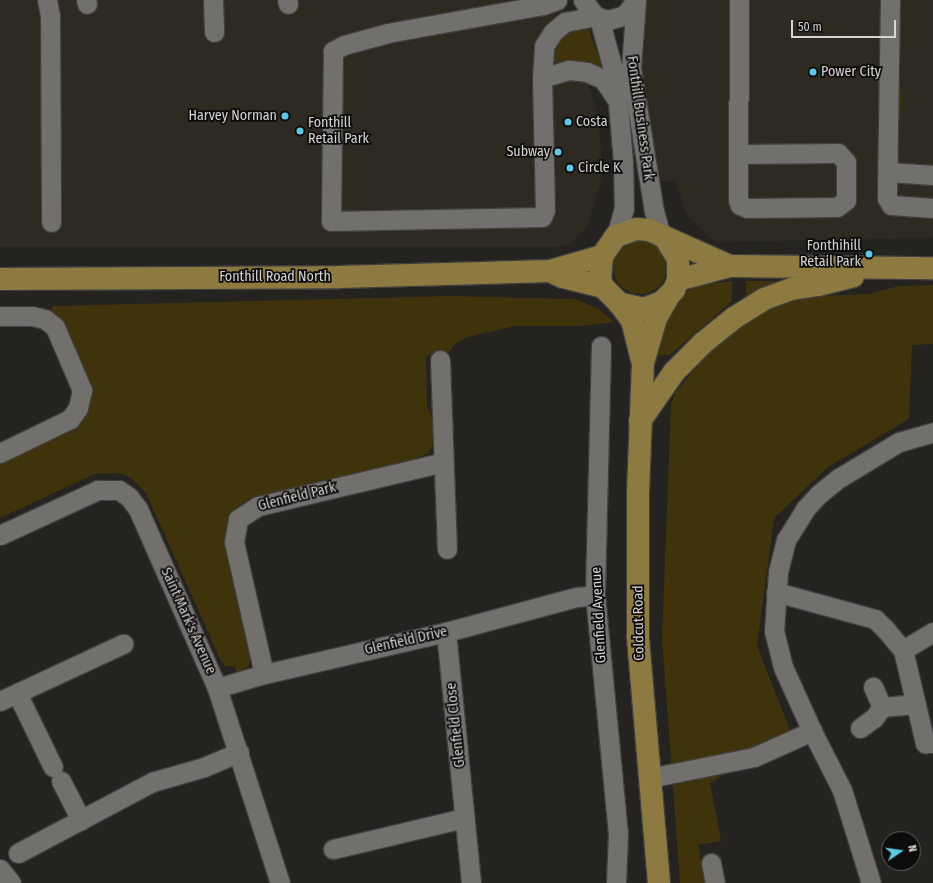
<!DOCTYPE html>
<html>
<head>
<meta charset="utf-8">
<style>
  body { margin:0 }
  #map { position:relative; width:933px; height:883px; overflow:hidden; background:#242320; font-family:"Fira Sans Condensed",sans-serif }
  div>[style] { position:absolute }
  .built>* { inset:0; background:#2d2a21 }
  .green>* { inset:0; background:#3f330c }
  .round { border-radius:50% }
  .roads { filter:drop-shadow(1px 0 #41403e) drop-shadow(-1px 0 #41403e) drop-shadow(0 1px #41403e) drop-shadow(0 -1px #41403e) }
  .minor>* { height:19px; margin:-9.5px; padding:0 9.5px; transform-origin:9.5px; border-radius:9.5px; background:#71706c }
  .major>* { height:22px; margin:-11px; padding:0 11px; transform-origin:11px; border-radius:11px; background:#8c7a40 }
  .dots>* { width:11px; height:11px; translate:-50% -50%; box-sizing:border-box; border:2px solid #0d0c0b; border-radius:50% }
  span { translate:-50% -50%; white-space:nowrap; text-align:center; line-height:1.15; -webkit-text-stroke:3.5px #0d0c0b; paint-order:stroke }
  .poi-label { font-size:14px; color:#d6d5d3 }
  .left { translate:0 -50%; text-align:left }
  .right { translate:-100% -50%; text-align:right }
  .street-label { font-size:14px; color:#d6d5d3 }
  .north { position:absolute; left:881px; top:831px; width:40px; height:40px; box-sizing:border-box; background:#0d0c0b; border:1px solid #5d5c5b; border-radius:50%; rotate:77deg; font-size:11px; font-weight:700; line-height:16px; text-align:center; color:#d6d5d3 }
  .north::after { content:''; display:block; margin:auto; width:14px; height:18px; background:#5bc8e6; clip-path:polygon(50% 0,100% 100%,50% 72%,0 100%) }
  .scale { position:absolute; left:791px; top:20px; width:105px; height:18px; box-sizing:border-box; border:2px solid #d6d5d3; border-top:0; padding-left:5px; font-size:12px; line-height:14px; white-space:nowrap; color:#d6d5d3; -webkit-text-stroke:3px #0d0c0b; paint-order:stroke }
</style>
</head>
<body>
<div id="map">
  <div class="built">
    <i style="clip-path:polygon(0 0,561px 0,597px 111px,601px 150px,601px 182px,587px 226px,570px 245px,555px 247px,0 247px)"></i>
    <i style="clip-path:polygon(621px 0,933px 0,933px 238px,715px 242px,686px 214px,676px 181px,659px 181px)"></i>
  </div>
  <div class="green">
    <i style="clip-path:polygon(587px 25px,603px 68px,586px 62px,550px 62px,550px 50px,565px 31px)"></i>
    <i style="clip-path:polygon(897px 90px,902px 91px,898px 152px,900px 164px,896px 164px)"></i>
    <i class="round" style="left:613px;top:240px;width:54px;height:54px"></i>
    <i style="clip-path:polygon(732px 281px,732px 301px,670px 355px,655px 355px,661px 325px,680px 295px,700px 285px)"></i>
    <i style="clip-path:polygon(746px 281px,774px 281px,774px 283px,746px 300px)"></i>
    <i style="clip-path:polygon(933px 285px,933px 344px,912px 345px,909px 419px,828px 467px,774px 518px,757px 646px,790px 730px,710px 783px,721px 841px,698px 845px,705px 883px,680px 883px,662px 638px,671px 404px,675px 393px,705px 356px,751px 320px,782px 303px,819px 296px,869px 294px,899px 286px)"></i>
    <i style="clip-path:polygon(451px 296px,575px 299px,600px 310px,614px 322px,582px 326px,515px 326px,467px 337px,455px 344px,449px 352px,426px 355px,427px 406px,435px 423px,435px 441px,428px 453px,415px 459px,249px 499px,237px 507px,231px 514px,225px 535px,252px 652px,249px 665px,237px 674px,235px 667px,225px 666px,220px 659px,146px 493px,131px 478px,119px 473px,95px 474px,0 518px,0 459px,86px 412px,89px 403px,91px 394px,64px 326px,52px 313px,52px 306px)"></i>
  </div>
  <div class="roads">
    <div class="minor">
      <i style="left:47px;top:0;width:16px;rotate:79deg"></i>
      <i style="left:50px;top:16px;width:206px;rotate:89.7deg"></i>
      <i style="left:86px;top:0;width:4px;rotate:76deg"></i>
      <i style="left:213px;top:0;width:32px;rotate:88deg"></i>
      <i style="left:287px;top:0;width:4px;rotate:76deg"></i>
      <i style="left:557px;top:0;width:15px;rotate:160deg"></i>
      <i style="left:543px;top:5px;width:158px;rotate:169.8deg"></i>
      <i style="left:388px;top:33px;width:46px;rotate:164.7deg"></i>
      <i style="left:344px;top:45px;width:13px;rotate:151deg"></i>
      <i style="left:333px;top:51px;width:170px;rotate:90.7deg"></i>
      <i style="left:331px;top:221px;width:211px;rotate:-1.1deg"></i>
      <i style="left:542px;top:217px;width:8px;rotate:-67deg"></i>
      <i style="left:545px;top:210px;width:132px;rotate:-91.3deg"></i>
      <i style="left:542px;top:78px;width:32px;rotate:-86deg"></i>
      <i style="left:544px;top:46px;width:17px;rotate:-57deg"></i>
      <i style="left:553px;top:32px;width:16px;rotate:-40deg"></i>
      <i style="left:565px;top:22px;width:31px;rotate:-11deg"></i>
      <i style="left:583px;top:0;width:20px;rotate:53deg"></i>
      <i style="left:595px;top:16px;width:14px;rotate:17deg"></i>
      <i style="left:608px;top:20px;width:18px;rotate:-16deg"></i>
      <i style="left:625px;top:15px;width:19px;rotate:-54deg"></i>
      <i style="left:636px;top:0;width:68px;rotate:94.2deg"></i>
      <i style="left:631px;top:68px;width:145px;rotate:80.9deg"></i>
      <i style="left:654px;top:211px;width:25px;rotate:74deg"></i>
      <i style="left:890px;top:0;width:198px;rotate:90.9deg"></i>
      <i style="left:887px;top:198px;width:8px;rotate:60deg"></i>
      <i style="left:891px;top:205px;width:42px;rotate:4.1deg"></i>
      <i style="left:599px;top:18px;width:64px;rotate:74.7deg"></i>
      <i style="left:616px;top:80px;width:82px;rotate:85.1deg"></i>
      <i style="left:623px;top:162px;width:46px;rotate:88.8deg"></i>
      <i style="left:624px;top:208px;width:29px;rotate:106deg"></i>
      <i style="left:542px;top:78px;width:28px;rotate:-17deg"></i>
      <i style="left:569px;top:70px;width:18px;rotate:6deg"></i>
      <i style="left:587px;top:72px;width:17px;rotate:24deg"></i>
      <i style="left:603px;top:79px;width:23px;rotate:56deg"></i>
      <i style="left:738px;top:154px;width:100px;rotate:-0.6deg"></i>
      <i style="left:838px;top:153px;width:12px;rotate:48deg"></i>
      <i style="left:846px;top:162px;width:38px;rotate:90deg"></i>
      <i style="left:846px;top:200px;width:11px;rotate:142deg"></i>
      <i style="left:837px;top:207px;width:90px;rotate:179.4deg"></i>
      <i style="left:747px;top:208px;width:8px;rotate:-157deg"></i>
      <i style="left:740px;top:205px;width:5px;rotate:-112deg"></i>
      <i style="left:738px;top:200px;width:200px;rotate:-89.7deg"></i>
      <i style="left:888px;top:172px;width:45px;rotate:3.8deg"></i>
      <i style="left:0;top:316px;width:32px"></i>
      <i style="left:32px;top:316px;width:13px;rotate:13deg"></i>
      <i style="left:45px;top:319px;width:13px;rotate:39deg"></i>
      <i style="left:55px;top:327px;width:69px;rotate:66.8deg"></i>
      <i style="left:82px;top:390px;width:18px;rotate:103deg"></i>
      <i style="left:78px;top:408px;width:14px;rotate:126deg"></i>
      <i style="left:70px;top:419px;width:78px;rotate:154.1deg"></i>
      <i style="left:601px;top:346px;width:249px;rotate:91.4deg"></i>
      <i style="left:595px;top:595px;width:239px;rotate:84.5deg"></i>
      <i style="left:618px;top:833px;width:50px;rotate:92.3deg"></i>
      <i style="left:440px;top:360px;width:189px;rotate:87.9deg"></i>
      <i style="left:0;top:535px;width:108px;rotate:-24.7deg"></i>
      <i style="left:98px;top:490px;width:21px"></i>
      <i style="left:119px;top:490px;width:12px;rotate:35deg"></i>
      <i style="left:129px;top:497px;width:15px;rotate:53deg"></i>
      <i style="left:138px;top:509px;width:196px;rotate:66.2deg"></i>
      <i style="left:217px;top:688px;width:205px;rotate:72.1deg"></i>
      <i style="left:776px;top:592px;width:103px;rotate:15.3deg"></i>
      <i style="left:875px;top:619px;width:16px;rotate:45deg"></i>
      <i style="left:886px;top:630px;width:26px;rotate:50deg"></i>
      <i style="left:903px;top:650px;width:96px;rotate:76.7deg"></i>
      <i style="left:925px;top:743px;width:8px"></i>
      <i style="left:446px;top:632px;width:252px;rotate:84.3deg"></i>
      <i style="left:903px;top:650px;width:35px;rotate:-31deg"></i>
      <i style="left:264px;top:674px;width:135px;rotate:-102.8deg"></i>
      <i style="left:234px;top:542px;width:23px;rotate:-80deg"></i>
      <i style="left:238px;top:519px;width:24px;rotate:-33deg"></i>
      <i style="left:258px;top:506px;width:191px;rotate:-13.3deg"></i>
      <i style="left:217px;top:688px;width:49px;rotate:-16.6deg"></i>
      <i style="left:264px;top:674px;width:187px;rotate:-13deg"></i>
      <i style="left:446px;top:632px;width:136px;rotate:-15deg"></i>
      <i style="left:577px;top:597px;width:18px;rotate:-6deg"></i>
      <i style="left:17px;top:693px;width:82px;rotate:64.1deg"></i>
      <i style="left:0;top:701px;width:136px;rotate:-24.9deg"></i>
      <i style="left:882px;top:707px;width:34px;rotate:-5deg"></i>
      <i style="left:860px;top:728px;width:17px;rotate:-36deg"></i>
      <i style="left:874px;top:718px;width:14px;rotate:-54deg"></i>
      <i style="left:882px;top:707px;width:22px;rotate:-114deg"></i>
      <i style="left:649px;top:778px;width:107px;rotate:-11.3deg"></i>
      <i style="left:754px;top:757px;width:64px;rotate:-24.1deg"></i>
      <i style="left:61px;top:781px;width:44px;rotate:62.9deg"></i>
      <i style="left:333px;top:849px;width:135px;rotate:-13.3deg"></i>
      <i style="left:18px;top:853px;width:152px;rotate:-27.9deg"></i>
      <i style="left:152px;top:782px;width:54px;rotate:-16.1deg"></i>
      <i style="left:204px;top:767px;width:38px;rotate:-23deg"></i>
      <i style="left:711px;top:863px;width:20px;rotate:79deg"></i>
      <i style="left:0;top:869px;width:18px;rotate:52deg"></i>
      <i style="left:871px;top:883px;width:97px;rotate:-107.3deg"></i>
      <i style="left:842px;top:790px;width:66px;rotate:-117deg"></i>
      <i style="left:812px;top:731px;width:70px;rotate:-114.4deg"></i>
      <i style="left:783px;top:667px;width:37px;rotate:-104deg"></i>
      <i style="left:774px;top:631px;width:59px;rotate:-86.1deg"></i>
      <i style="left:778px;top:572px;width:33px;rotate:-76deg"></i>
      <i style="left:786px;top:540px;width:36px;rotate:-58deg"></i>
      <i style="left:805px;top:509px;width:21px;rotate:-47deg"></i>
      <i style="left:819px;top:494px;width:26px;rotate:-39deg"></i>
      <i style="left:839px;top:478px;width:70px;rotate:-31deg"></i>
      <i style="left:899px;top:442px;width:35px;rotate:-16deg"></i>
    </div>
    <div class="major">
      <i style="left:665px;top:238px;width:25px;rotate:58deg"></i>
      <i style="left:678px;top:259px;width:21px;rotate:90deg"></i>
      <i style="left:678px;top:280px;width:11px;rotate:112deg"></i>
      <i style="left:674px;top:290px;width:17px;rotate:135deg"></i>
      <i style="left:662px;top:302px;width:19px;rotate:159deg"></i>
      <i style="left:644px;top:309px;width:26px;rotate:-167deg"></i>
      <i style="left:619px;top:303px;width:23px;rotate:-135deg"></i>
      <i style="left:603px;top:287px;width:9px;rotate:-111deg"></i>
      <i style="left:600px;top:279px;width:23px;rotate:-85deg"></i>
      <i style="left:602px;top:256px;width:24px;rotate:-55deg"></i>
      <i style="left:616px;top:236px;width:21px;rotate:-19deg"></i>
      <i style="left:636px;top:229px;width:13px;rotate:4deg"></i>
      <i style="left:649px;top:230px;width:89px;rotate:24deg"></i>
      <i style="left:730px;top:266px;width:203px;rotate:0.6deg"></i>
      <i style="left:550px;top:271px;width:14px;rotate:25deg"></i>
      <i style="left:563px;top:277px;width:41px;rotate:14deg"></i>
      <i style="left:0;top:279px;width:339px;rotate:-0.3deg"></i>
      <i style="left:339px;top:277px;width:211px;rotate:-1.6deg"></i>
      <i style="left:550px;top:271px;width:54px;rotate:-16.1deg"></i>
      <i style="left:678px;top:280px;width:54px;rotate:-15.1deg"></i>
      <i style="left:619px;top:303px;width:21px;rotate:53deg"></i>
      <i style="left:632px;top:320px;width:41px;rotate:76deg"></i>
      <i style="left:640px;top:421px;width:60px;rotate:-55.2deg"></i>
      <i style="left:674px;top:372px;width:41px;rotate:-45deg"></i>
      <i style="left:703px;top:343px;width:40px;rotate:-39deg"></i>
      <i style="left:734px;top:318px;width:36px;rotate:-32deg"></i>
      <i style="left:764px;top:299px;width:30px;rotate:-20deg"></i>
      <i style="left:792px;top:289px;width:26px;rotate:-9deg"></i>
      <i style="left:818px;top:285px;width:36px;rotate:-14deg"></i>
      <i style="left:659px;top:883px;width:248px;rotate:-94.9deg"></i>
      <i style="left:638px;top:636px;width:143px;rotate:-90deg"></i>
      <i style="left:638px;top:493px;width:130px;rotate:-87.8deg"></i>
      <i style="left:643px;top:363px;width:47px;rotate:-73.9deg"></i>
      <i style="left:656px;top:318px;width:24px;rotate:-60deg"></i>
    </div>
  </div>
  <div class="dots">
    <i style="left:813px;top:72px;background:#5bc8e6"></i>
    <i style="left:285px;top:116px;background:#5bc8e6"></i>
    <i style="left:568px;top:122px;background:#5bc8e6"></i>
    <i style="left:300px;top:131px;background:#5bc8e6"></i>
    <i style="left:558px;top:152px;background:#5bc8e6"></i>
    <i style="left:570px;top:168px;background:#5bc8e6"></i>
    <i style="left:869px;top:254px;background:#5bc8e6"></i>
  </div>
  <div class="poi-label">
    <span class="left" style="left:821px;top:72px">Power City</span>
    <span class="right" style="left:277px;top:116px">Harvey Norman</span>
    <span class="left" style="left:576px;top:122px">Costa</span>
    <span class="left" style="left:308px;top:131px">Fonthill<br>Retail Park</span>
    <span class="right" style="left:550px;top:152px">Subway</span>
    <span class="left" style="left:578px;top:168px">Circle K</span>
    <span class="right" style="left:861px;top:254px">Fonthihill<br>Retail Park</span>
  </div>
  <div class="street-label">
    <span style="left:640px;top:118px;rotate:82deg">Fonthill Business Park</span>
    <span style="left:275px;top:277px">Fonthill Road North</span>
    <span style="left:297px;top:497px;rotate:-14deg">Glenfield Park</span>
    <span style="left:599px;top:615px;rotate:-93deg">Glenfield Avenue</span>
    <span style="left:188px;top:621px;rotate:66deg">Saint Mark's Avenue</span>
    <span style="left:639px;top:623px;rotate:-91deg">Coldcut Road</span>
    <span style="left:406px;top:641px;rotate:-13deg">Glenfield Drive</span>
    <span style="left:456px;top:725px;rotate:-96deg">Glenfield Close</span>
  </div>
  <div class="north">N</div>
  <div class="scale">50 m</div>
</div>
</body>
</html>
